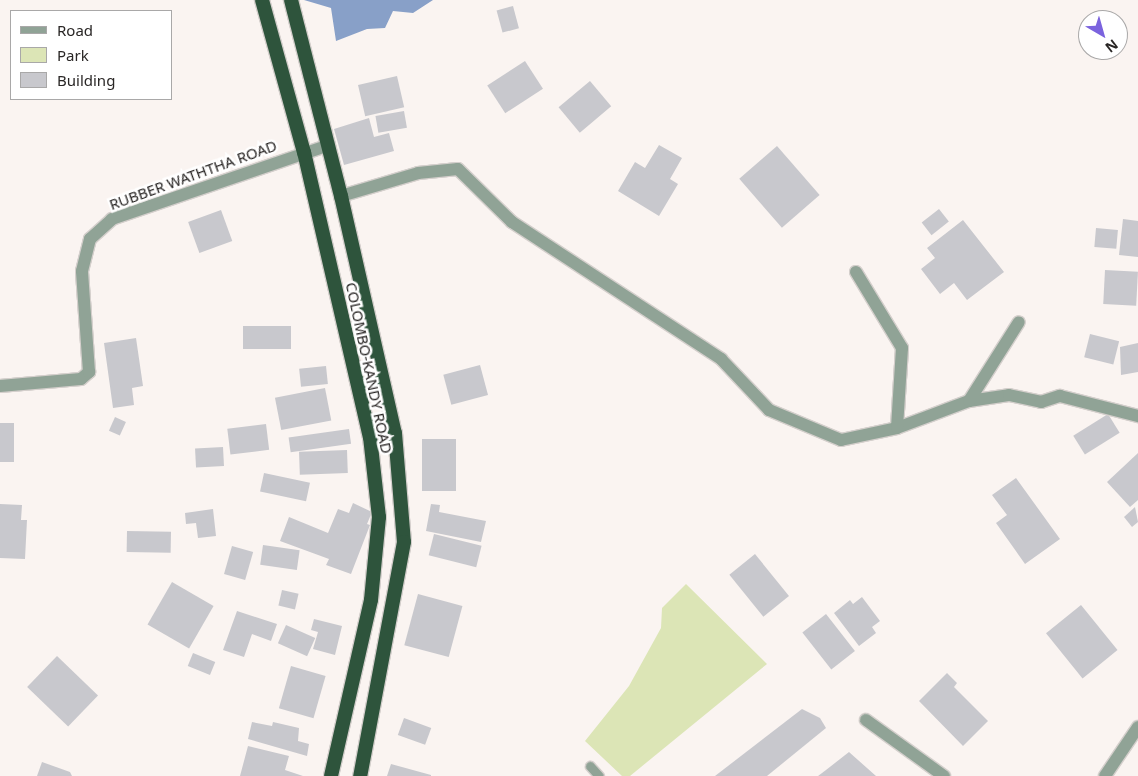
<!DOCTYPE html>
<html>
<head>
<meta charset="utf-8">
<style>
  body { margin:0 }
  #map { position:relative; width:1138px; height:776px; overflow:hidden; background:#faf4f1; font-family:"Noto Sans",sans-serif }
  div>[style] { position:absolute }
  .green>* { inset:0; background:#dce5b6 }
  .water>* { inset:0; background:#88a0c8 }
  .building>* { inset:0; background:#c8c8cd; transform-origin:0 0 }
  .roads { filter:drop-shadow(1px 0 #d4cfcc) drop-shadow(-1px 0 #d4cfcc) drop-shadow(0 1px #d4cfcc) drop-shadow(0 -1px #d4cfcc) }
  .service>* { height:9px; margin:-4.5px; padding:0 4.5px; transform-origin:4.5px; border-radius:4.5px; background:#90a396 }
  .minor>* { height:12px; margin:-6px; padding:0 6px; transform-origin:6px; border-radius:6px; background:#90a396 }
  .trunk>* { height:14px; margin:-7px; padding:0 7px; transform-origin:7px; border-radius:7px; background:#2e543c }
  span { translate:-50% -50%; white-space:nowrap; text-align:center; line-height:1.15; -webkit-text-stroke:5px #fff; paint-order:stroke }
  .street-label { font-size:15px; color:#292625 }
  .legend { position:absolute; left:10px; top:10px; width:162px; height:90px; box-sizing:border-box; background:#fff; border:1px solid #a9a8a8; margin:0; padding:6px 9px; list-style:none; font-size:15px; color:#292625 }
  .legend li { display:flex; align-items:center; gap:10px; height:25px }
  .legend b { width:25px; border:1px solid #a9a8a8 }
  .north { position:absolute; left:1078px; top:10px; width:50px; height:50px; box-sizing:border-box; background:#fff; border:1px solid #a9a8a8; border-radius:50%; rotate:142deg; font-size:14px; font-weight:700; line-height:20px; text-align:center; color:#292625 }
  .north::after { content:''; display:block; margin:auto; width:18px; height:22px; background:#7b63de; clip-path:polygon(50% 0,100% 100%,50% 72%,0 100%) }
</style>
</head>
<body>
<div id="map">
  <div class="green">
    <i style="clip-path:polygon(686px 584px,767px 664px,630px 776px,622px 776px,585px 741px,629px 686px,661px 628px,662px 608px)"></i>
  </div>
  <div class="water">
    <i style="clip-path:polygon(304px 0,433px 0,413px 13px,393px 11px,385px 28px,367px 29px,336px 41px,331px 8px)"></i>
  </div>
  <div class="building">
    <i style="left:513px;top:6px;width:23px;height:17px;rotate:75deg"></i>
    <i style="left:525px;top:61px;width:33px;height:45px;rotate:57deg"></i>
    <i style="left:397px;top:76px;width:32px;height:40px;rotate:77deg"></i>
    <i style="left:590px;top:81px;width:33px;height:41px;rotate:50deg"></i>
    <i style="left:404px;top:111px;width:17px;height:29px;rotate:80deg"></i>
    <i style="clip-path:polygon(369px 118px,374px 137px,389px 133px,394px 151px,344px 165px,334px 129px)"></i>
    <i style="clip-path:polygon(659px 145px,682px 158px,670px 179px,678px 184px,659px 216px,618px 191px,635px 162px,645px 168px)"></i>
    <i style="left:777px;top:146px;width:65px;height:50px;rotate:49deg"></i>
    <i style="left:939px;top:209px;width:16px;height:22px;rotate:52deg"></i>
    <i style="left:221px;top:210px;width:33px;height:35px;rotate:70deg"></i>
    <i style="clip-path:polygon(1123px 219px,1138px 221px,1138px 257px,1119px 255px)"></i>
    <i style="clip-path:polygon(963px 220px,1004px 272px,967px 300px,954px 283px,940px 294px,921px 269px,935px 258px,927px 248px)"></i>
    <i style="left:1096px;top:228px;width:22px;height:19px;rotate:5deg"></i>
    <i style="left:1105px;top:270px;width:33px;height:34px;rotate:3deg"></i>
    <i style="left:291px;top:326px;width:23px;height:48px;rotate:90deg"></i>
    <i style="left:1090px;top:334px;width:30px;height:24px;rotate:14deg"></i>
    <i style="clip-path:polygon(136px 338px,143px 386px,132px 388px,134px 405px,113px 408px,104px 343px)"></i>
    <i style="clip-path:polygon(1138px 343px,1138px 372px,1121px 375px,1120px 347px)"></i>
    <i style="left:480px;top:365px;width:31px;height:38px;rotate:75deg"></i>
    <i style="left:326px;top:366px;width:18px;height:27px;rotate:84deg"></i>
    <i style="left:325px;top:388px;width:33px;height:51px;rotate:79deg"></i>
    <i style="left:1108px;top:414px;width:22px;height:41px;rotate:58deg"></i>
    <i style="left:115px;top:417px;width:12px;height:15px;rotate:24deg"></i>
    <i style="left:0;top:423px;width:14px;height:39px"></i>
    <i style="left:266px;top:424px;width:26px;height:39px;rotate:83deg"></i>
    <i style="left:349px;top:429px;width:15px;height:61px;rotate:82deg"></i>
    <i style="left:422px;top:439px;width:34px;height:52px"></i>
    <i style="left:223px;top:447px;width:19px;height:28px;rotate:87deg"></i>
    <i style="left:347px;top:450px;width:23px;height:48px;rotate:88deg"></i>
    <i style="clip-path:polygon(1138px 453px,1138px 500px,1130px 507px,1107px 482px)"></i>
    <i style="left:264px;top:473px;width:47px;height:19px;rotate:12deg"></i>
    <i style="clip-path:polygon(1016px 478px,1060px 539px,1025px 564px,996px 523px,1007px 515px,992px 495px)"></i>
    <i style="clip-path:polygon(353px 503px,372px 512px,367px 524px,370px 525px,351px 574px,326px 565px,329px 559px,280px 541px,289px 517px,328px 533px,338px 509px,349px 513px)"></i>
    <i style="clip-path:polygon(0 504px,22px 505px,21px 520px,27px 520px,25px 559px,0 558px)"></i>
    <i style="clip-path:polygon(431px 504px,440px 505px,439px 512px,486px 521px,481px 542px,426px 531px)"></i>
    <i style="clip-path:polygon(1135px 507px,1138px 522px,1132px 527px,1124px 517px)"></i>
    <i style="clip-path:polygon(213px 509px,216px 536px,198px 538px,196px 523px,186px 524px,185px 513px)"></i>
    <i style="left:127px;top:531px;width:44px;height:21px;rotate:1deg"></i>
    <i style="left:434px;top:534px;width:49px;height:22px;rotate:14deg"></i>
    <i style="left:263px;top:545px;width:37px;height:20px;rotate:8deg"></i>
    <i style="left:232px;top:546px;width:22px;height:29px;rotate:16deg"></i>
    <i style="left:755px;top:554px;width:54px;height:33px;rotate:51deg"></i>
    <i style="left:172px;top:582px;width:48px;height:49px;rotate:30deg"></i>
    <i style="left:282px;top:590px;width:17px;height:16px;rotate:13deg"></i>
    <i style="left:418px;top:594px;width:46px;height:53px;rotate:15deg"></i>
    <i style="clip-path:polygon(862px 597px,880px 621px,872px 627px,876px 633px,859px 646px,834px 613px,850px 600px,853px 604px)"></i>
    <i style="left:1081px;top:605px;width:58px;height:45px;rotate:51deg"></i>
    <i style="clip-path:polygon(237px 611px,277px 624px,271px 641px,252px 634px,244px 657px,223px 650px)"></i>
    <i style="left:826px;top:614px;width:47px;height:30px;rotate:52deg"></i>
    <i style="clip-path:polygon(314px 619px,342px 626px,335px 655px,313px 649px,318px 632px,311px 630px)"></i>
    <i style="left:286px;top:625px;width:32px;height:20px;rotate:24deg"></i>
    <i style="left:193px;top:653px;width:24px;height:14px;rotate:22deg"></i>
    <i style="left:57px;top:656px;width:57px;height:43px;rotate:44deg"></i>
    <i style="left:291px;top:666px;width:36px;height:44px;rotate:16deg"></i>
    <i style="clip-path:polygon(947px 673px,957px 683px,954px 687px,988px 721px,963px 746px,919px 701px)"></i>
    <i style="clip-path:polygon(802px 709px,820px 718px,826px 728px,767px 776px,715px 776px)"></i>
    <i style="left:404px;top:718px;width:29px;height:18px;rotate:20deg"></i>
    <i style="clip-path:polygon(252px 722px,272px 726px,273px 722px,299px 728px,298px 741px,309px 744px,307px 756px,248px 739px)"></i>
    <i style="clip-path:polygon(248px 746px,289px 756px,285px 770px,303px 776px,240px 776px)"></i>
    <i style="clip-path:polygon(849px 752px,876px 776px,818px 776px,826px 770px)"></i>
    <i style="clip-path:polygon(42px 762px,70px 772px,72px 776px,37px 776px)"></i>
    <i style="clip-path:polygon(391px 764px,431px 775px,431px 776px,387px 776px)"></i>
  </div>
  <div class="roads">
    <div class="service">
      <i style="left:590px;top:766px;width:13px;rotate:48deg"></i>
    </div>
    <div class="minor">
      <i style="left:341px;top:196px;width:80px;rotate:-16.6deg"></i>
      <i style="left:418px;top:173px;width:40px;rotate:-5.7deg"></i>
      <i style="left:458px;top:169px;width:76px;rotate:44.5deg"></i>
      <i style="left:512px;top:222px;width:250px;rotate:33.2deg"></i>
      <i style="left:721px;top:359px;width:70px;rotate:46.7deg"></i>
      <i style="left:769px;top:410px;width:78px;rotate:22.6deg"></i>
      <i style="left:841px;top:440px;width:57px;rotate:-12.1deg"></i>
      <i style="left:897px;top:428px;width:77px;rotate:-20.6deg"></i>
      <i style="left:969px;top:401px;width:40px;rotate:-8.5deg"></i>
      <i style="left:1009px;top:395px;width:33px;rotate:12deg"></i>
      <i style="left:1041px;top:402px;width:20px;rotate:-18deg"></i>
      <i style="left:1060px;top:396px;width:81px;rotate:14.4deg"></i>
      <i style="left:856px;top:272px;width:89px;rotate:58.8deg"></i>
      <i style="left:902px;top:348px;width:80px;rotate:93.6deg"></i>
      <i style="left:0;top:386px;width:81px;rotate:-4.9deg"></i>
      <i style="left:81px;top:379px;width:11px;rotate:-41deg"></i>
      <i style="left:89px;top:372px;width:101px;rotate:-94deg"></i>
      <i style="left:82px;top:271px;width:33px;rotate:-76deg"></i>
      <i style="left:90px;top:239px;width:30px;rotate:-42deg"></i>
      <i style="left:112px;top:219px;width:227px;rotate:-18.8deg"></i>
      <i style="left:969px;top:401px;width:93px;rotate:-57.7deg"></i>
      <i style="left:866px;top:720px;width:96px;rotate:35.7deg"></i>
      <i style="left:1105px;top:776px;width:59px;rotate:-56deg"></i>
    </div>
    <div class="trunk">
      <i style="left:262px;top:0;width:158px;rotate:74.6deg"></i>
      <i style="left:304px;top:152px;width:293px;rotate:77deg"></i>
      <i style="left:370px;top:437px;width:81px;rotate:83.6deg"></i>
      <i style="left:379px;top:517px;width:83px;rotate:95.5deg"></i>
      <i style="left:371px;top:600px;width:180px;rotate:102.8deg"></i>
      <i style="left:291px;top:0;width:202px;rotate:75.7deg"></i>
      <i style="left:341px;top:196px;width:243px;rotate:77.2deg"></i>
      <i style="left:395px;top:433px;width:109px;rotate:85.3deg"></i>
      <i style="left:404px;top:542px;width:238px;rotate:100.6deg"></i>
    </div>
  </div>
  <div class="street-label">
    <span style="left:193px;top:175px;rotate:-20deg">RUBBER WATHTHA ROAD</span>
    <span style="left:369px;top:368px;rotate:78deg">COLOMBO-KANDY ROAD</span>
  </div>
  <ul class="legend">
  <li><b style="height:6px;background:#90a396"></b>Road</li>
  <li><b style="height:14px;background:#dce5b6"></b>Park</li>
  <li><b style="height:14px;background:#c8c8cd"></b>Building</li>
  </ul>
  <div class="north">N</div>
</div>
</body>
</html>
